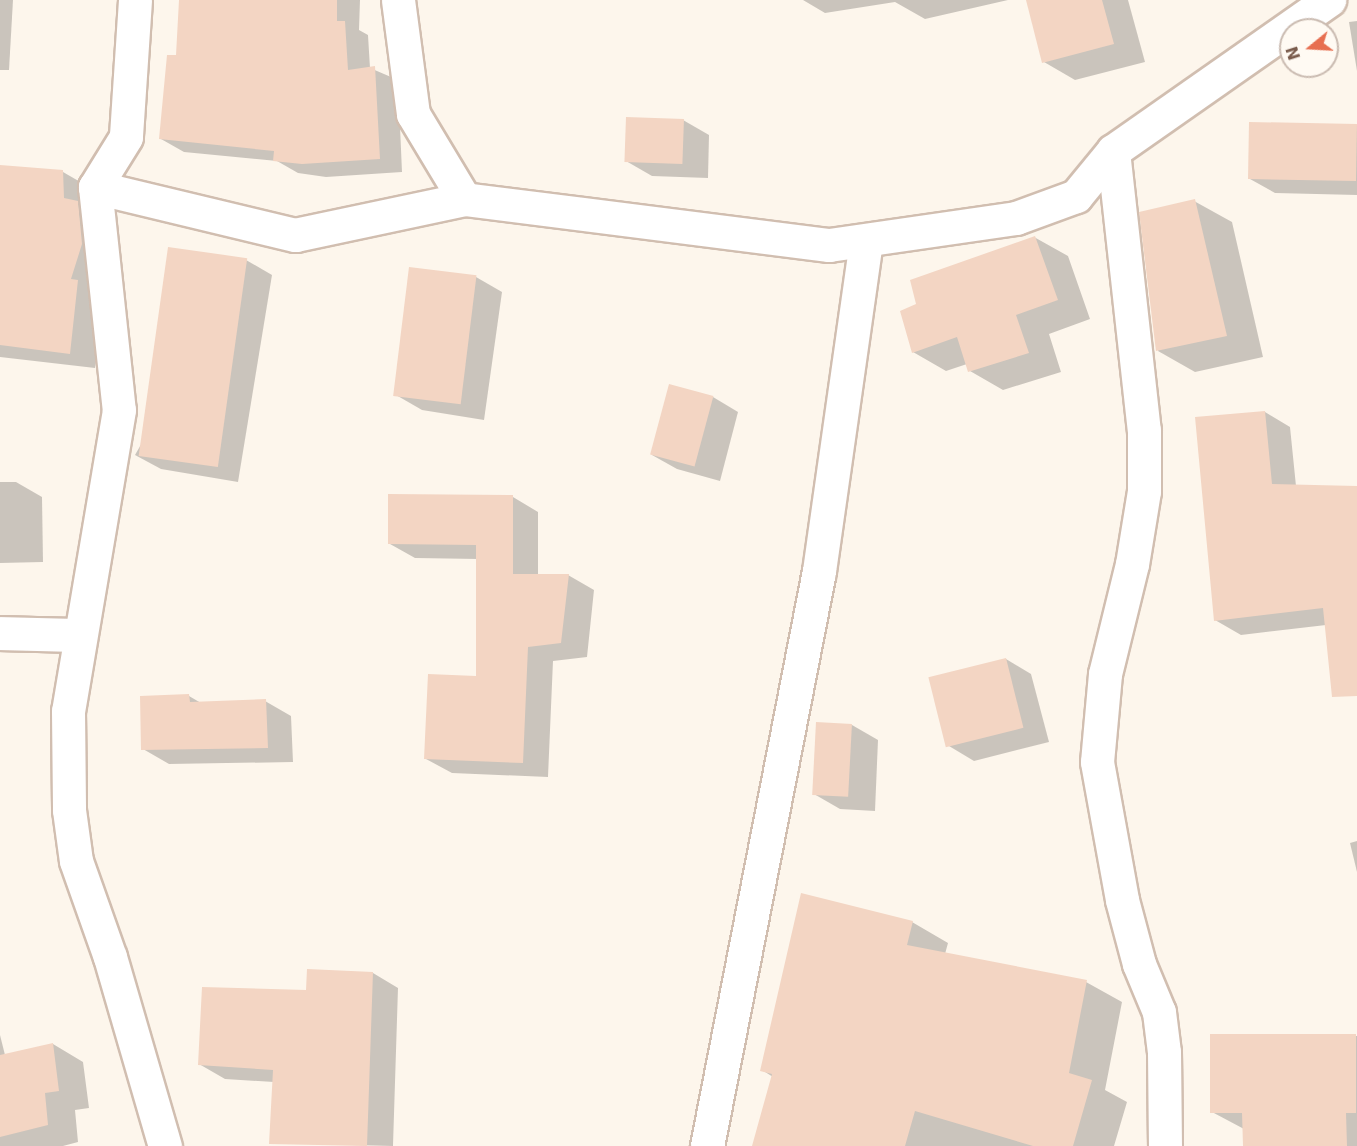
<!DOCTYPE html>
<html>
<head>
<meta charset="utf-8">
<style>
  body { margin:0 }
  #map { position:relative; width:1357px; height:1146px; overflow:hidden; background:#fdf6ec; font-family:"DejaVu Sans",sans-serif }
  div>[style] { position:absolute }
  .shadow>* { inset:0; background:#0003 }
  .building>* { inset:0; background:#f3d5c3; transform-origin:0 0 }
  .roads { filter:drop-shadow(2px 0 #d1beb0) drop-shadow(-2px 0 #d1beb0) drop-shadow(0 2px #d1beb0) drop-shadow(0 -2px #d1beb0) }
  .minor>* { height:33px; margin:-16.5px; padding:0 16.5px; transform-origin:16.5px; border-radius:16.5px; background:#fff }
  span { translate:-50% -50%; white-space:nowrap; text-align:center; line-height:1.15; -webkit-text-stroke:4.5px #fffaf3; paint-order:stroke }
  .north { position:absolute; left:1279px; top:18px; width:60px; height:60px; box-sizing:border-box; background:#fffaf3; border:2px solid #cabbb1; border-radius:50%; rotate:252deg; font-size:16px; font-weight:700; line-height:24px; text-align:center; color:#7a5c4d }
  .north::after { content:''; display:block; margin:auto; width:21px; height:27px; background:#e76f51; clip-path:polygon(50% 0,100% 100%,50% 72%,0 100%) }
</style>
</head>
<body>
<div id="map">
  <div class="shadow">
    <i style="clip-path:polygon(0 0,13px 0,9px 70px,0 70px)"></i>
    <i style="clip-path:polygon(181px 0,360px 0,359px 30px,368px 35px,370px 68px,398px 80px,402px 172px,326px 177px,298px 173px,277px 161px,184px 152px,161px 139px,177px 57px)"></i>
    <i style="clip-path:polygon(803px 0,1008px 0,925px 19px,895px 2px,825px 13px)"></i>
    <i style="clip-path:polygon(1027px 0,1128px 0,1145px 62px,1075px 80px,1044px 62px)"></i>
    <i style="clip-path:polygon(1357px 21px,1357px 71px,1349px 22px)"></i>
    <i style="clip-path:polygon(683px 120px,709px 135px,708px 178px,652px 176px,626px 161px)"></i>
    <i style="clip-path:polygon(1357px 125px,1357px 195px,1275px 193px,1250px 179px)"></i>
    <i style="clip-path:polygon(0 166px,63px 172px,89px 187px,103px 296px,95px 368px,0 357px)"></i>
    <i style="clip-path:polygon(1194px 201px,1232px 222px,1263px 357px,1195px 372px,1158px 351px)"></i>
    <i style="clip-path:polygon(1034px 237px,1068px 256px,1090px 319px,1049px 334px,1061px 372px,1003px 390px,970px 371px,967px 364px,946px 371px,913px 352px,918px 305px)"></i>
    <i style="clip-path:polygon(246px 260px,272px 275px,238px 482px,161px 469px,135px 455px)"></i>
    <i style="clip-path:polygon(476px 277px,502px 292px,484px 420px,422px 410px,396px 395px)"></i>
    <i style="clip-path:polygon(670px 386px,713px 397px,738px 412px,720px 481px,677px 469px,652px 455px)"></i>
    <i style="clip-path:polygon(1265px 412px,1290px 427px,1296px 486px,1357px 488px,1357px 695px,1326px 625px,1241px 635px,1215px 620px)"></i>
    <i style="clip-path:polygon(0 482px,16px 482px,42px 497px,43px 562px,0 563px)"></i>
    <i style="clip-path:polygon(513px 497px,538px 512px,538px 575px,568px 575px,594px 590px,587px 657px,553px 661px,548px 777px,452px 773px,426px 759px,478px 678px,478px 559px,415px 558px,390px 544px)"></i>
    <i style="clip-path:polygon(1006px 659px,1031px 674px,1049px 742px,974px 761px,949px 746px)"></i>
    <i style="clip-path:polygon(189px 696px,201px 703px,265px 701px,291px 716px,293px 762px,169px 764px,143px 749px)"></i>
    <i style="clip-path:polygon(817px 723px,852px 725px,878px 740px,875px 811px,840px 809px,814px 794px)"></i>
    <i style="clip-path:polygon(1357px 841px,1357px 872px,1350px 843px)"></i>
    <i style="clip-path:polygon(912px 922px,948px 943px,945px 954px,1086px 982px,1122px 1002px,1105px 1090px,1127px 1102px,1114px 1146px,753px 1146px,773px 1077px,762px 1070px)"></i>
    <i style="clip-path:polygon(373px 973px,398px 988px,393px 1146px,271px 1143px,274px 1082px,225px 1079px,199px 1064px,308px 992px)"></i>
    <i style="clip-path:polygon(0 1035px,5px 1055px,53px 1044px,83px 1062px,89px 1108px,75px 1110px,78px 1142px,63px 1146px,0 1146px)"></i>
    <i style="clip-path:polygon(1212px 1036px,1357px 1036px,1357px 1146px,1245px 1146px,1244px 1129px,1212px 1112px)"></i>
  </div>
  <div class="building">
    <i style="clip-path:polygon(179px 0,337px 0,337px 21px,345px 21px,348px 70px,375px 66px,380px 159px,302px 164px,273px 161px,274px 151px,159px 139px,167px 55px,176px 55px)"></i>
    <i style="clip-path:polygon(1026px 0,1102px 0,1114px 44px,1042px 63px)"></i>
    <i style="left:626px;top:117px;width:58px;height:45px;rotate:2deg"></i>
    <i style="left:1249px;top:122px;width:108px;height:57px;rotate:1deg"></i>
    <i style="clip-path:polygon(0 165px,63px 170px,64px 198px,78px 201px,82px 244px,71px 279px,78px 280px,70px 354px,0 345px)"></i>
    <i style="clip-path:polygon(1195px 199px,1227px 336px,1156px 351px,1139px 212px)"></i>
    <i style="clip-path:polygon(1035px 236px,1058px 300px,1016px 315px,1029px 353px,968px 372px,957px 337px,912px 353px,900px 311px,916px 304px,910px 280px)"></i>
    <i style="left:168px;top:247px;width:80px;height:211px;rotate:8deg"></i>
    <i style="left:409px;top:267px;width:68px;height:130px;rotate:7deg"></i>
    <i style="left:669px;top:384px;width:46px;height:73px;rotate:15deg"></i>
    <i style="clip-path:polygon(1265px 411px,1272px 484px,1357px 486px,1357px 696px,1332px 697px,1323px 608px,1214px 621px,1195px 417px)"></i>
    <i style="clip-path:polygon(388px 494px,513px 495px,513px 574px,569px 574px,561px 643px,528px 647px,523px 763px,424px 759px,428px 674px,476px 676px,476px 545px,388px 544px)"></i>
    <i style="left:1006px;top:658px;width:72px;height:80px;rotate:76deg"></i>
    <i style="clip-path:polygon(189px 694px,190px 702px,266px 699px,268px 748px,141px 750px,140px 696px)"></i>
    <i style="left:816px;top:722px;width:36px;height:73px;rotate:3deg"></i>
    <i style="clip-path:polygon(801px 893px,913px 921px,907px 945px,1087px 980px,1069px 1073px,1092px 1080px,1073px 1146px,1033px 1146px,915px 1111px,905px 1146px,752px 1146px,772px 1074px,760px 1071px)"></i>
    <i style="clip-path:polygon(307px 969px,373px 972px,367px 1146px,269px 1144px,273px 1070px,198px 1065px,202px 987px,306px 990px)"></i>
    <i style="clip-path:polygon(1210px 1034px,1356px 1034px,1356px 1113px,1346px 1113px,1347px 1146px,1243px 1146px,1242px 1113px,1210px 1113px)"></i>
    <i style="clip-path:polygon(53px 1043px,59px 1091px,45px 1093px,48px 1125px,0 1137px,0 1055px)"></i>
  </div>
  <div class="roads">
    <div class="minor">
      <i style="left:135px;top:0;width:137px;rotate:93.8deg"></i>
      <i style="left:126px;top:137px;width:59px;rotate:121.8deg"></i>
      <i style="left:95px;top:187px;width:224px;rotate:83.9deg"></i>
      <i style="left:119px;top:410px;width:305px;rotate:99.6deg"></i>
      <i style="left:68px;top:711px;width:99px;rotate:89.4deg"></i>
      <i style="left:69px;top:810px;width:51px;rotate:82.2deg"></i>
      <i style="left:76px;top:861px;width:102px;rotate:70.5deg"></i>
      <i style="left:110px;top:957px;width:197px;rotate:73.8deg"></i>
      <i style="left:398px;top:0;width:115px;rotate:82.5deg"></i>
      <i style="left:413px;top:114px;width:99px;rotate:59deg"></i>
      <i style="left:1113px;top:151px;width:281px;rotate:83.7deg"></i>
      <i style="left:1144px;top:430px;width:61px;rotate:90deg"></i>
      <i style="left:1144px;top:491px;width:74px;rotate:99.3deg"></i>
      <i style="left:1132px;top:564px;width:113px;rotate:103.8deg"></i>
      <i style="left:1105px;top:674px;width:88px;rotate:95.2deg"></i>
      <i style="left:1097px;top:762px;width:140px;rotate:79.7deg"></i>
      <i style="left:1122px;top:900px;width:66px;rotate:75.1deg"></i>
      <i style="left:1139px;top:964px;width:52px;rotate:67.4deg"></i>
      <i style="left:1159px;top:1012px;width:40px;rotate:82.9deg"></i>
      <i style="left:1164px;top:1052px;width:94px;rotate:89.4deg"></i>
      <i style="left:95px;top:187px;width:206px;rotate:13.5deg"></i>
      <i style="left:295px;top:235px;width:173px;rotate:-12deg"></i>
      <i style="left:464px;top:199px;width:368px;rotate:7.2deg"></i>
      <i style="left:829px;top:245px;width:189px;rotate:-8.2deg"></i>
      <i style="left:1016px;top:218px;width:64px;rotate:-20.1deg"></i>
      <i style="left:1076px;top:196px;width:58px;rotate:-50.6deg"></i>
      <i style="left:1113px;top:151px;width:264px;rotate:-35deg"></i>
      <i style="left:0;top:633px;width:79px;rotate:1.5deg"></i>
      <i style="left:707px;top:1146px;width:586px;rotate:-78.98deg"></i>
      <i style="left:819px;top:571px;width:333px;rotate:-81.9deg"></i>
    </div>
  </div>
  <div class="north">N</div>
</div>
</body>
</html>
